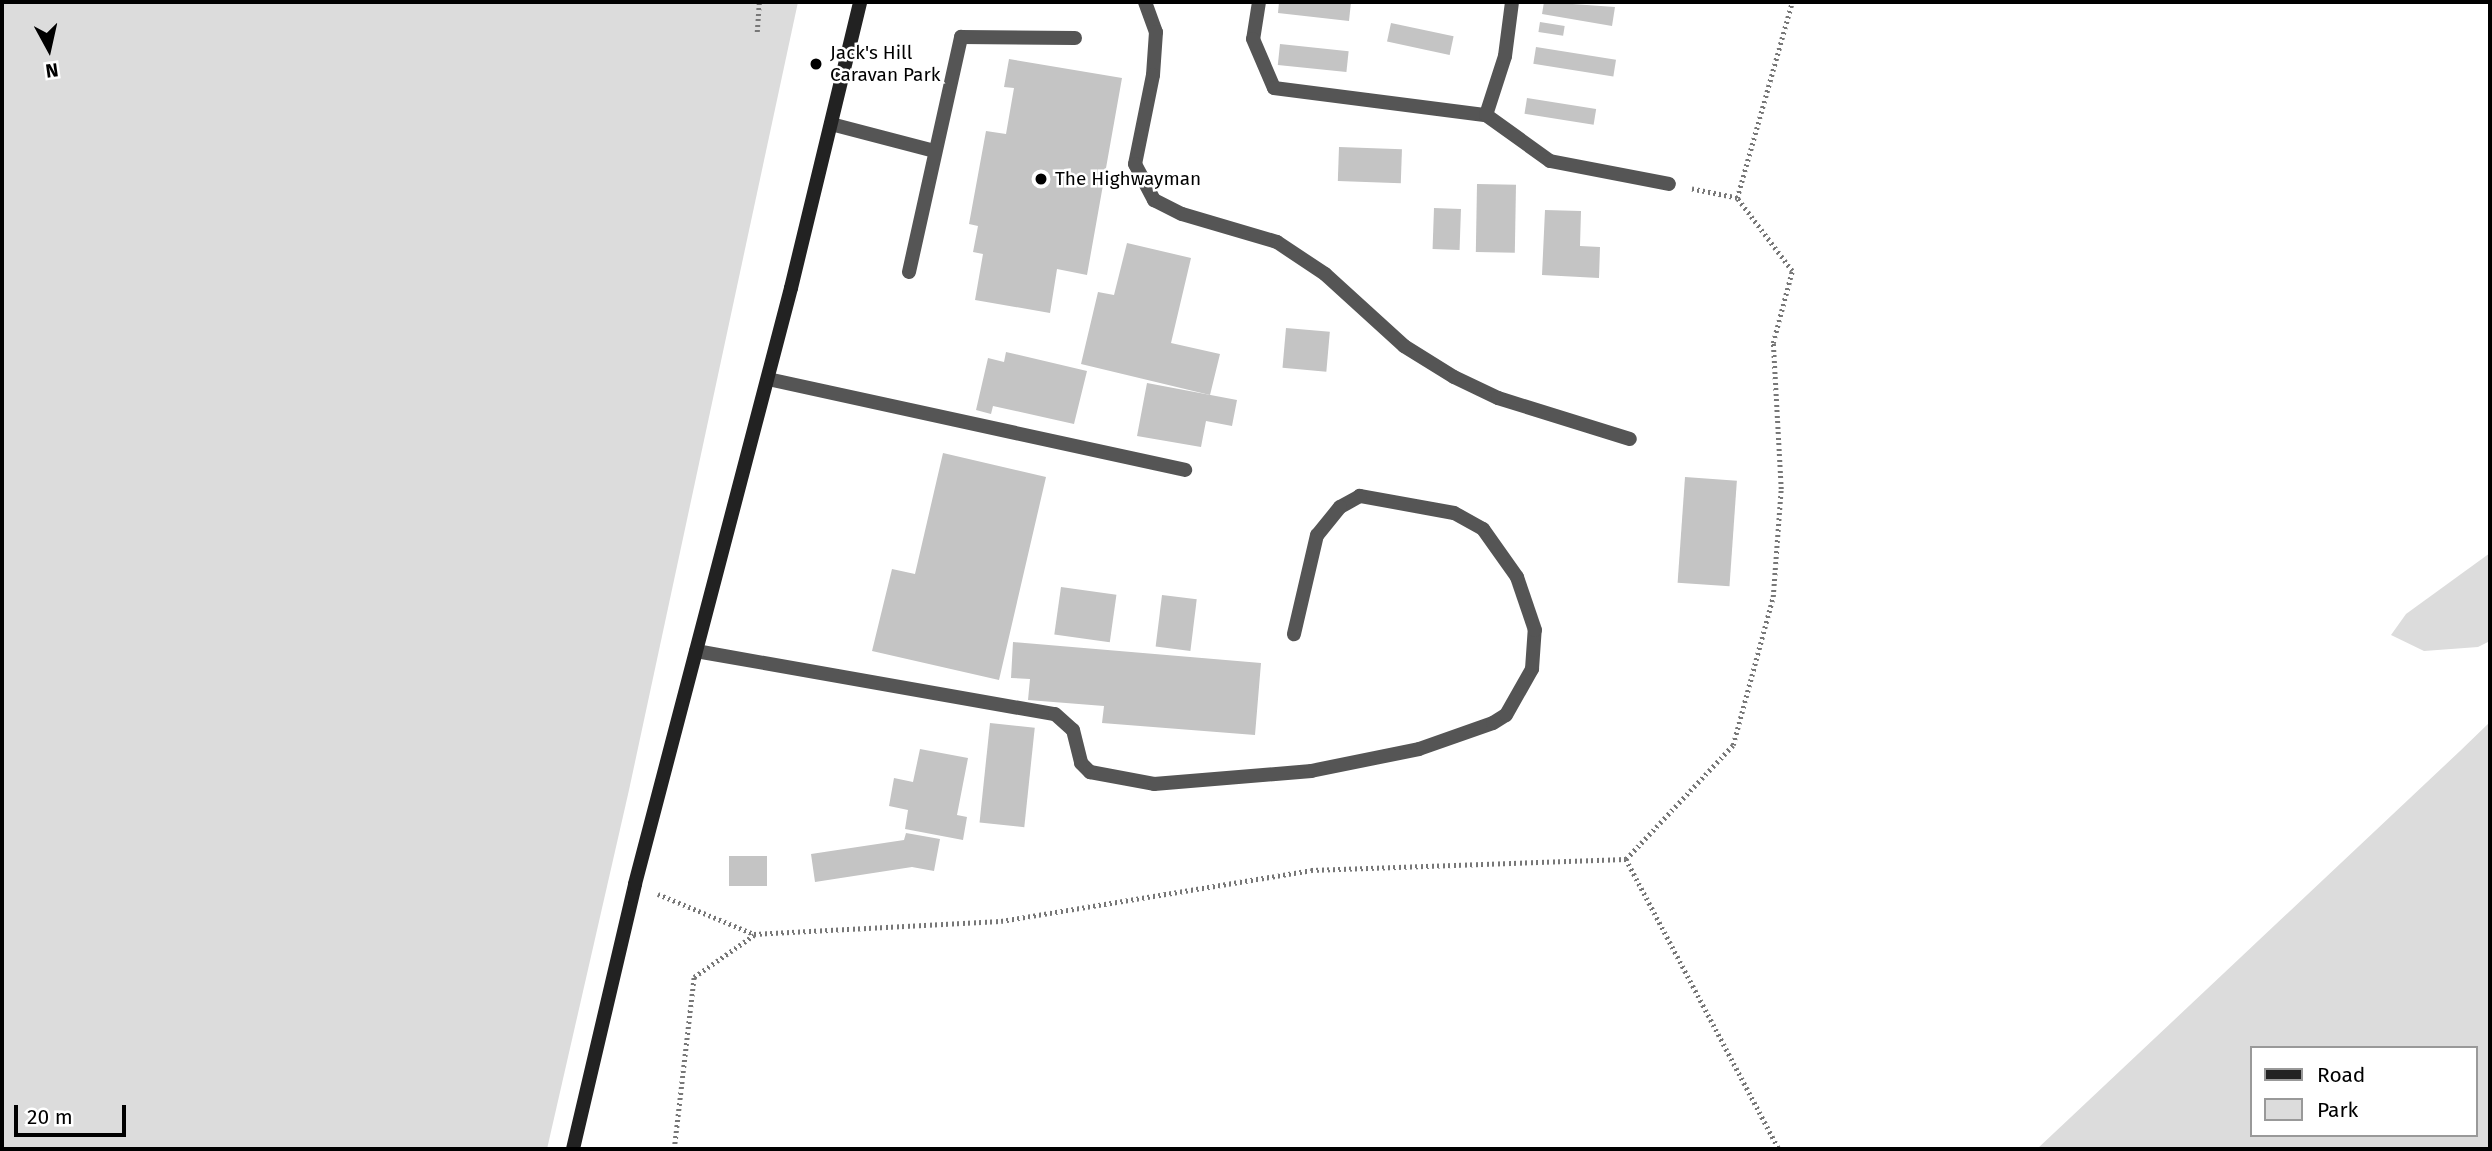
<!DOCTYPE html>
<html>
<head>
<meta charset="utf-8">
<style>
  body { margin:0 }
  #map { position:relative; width:2492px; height:1151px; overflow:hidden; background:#fff; font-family:"Fira Sans",sans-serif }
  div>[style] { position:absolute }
  .green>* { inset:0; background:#dcdcdc }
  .building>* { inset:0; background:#c4c4c4; transform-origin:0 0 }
  .path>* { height:4.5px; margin-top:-2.25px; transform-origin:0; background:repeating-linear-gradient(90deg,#777 0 2px,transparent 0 5.5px) }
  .lane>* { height:14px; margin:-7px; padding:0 7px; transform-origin:7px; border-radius:7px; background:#555 }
  .secondary>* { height:14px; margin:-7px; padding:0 7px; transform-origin:7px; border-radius:7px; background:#222 }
  .dots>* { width:19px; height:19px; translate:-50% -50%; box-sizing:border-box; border:4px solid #fff; border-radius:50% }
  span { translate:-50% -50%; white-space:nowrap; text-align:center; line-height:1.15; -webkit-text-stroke:5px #fff; paint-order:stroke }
  .poi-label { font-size:19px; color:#000 }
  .left { translate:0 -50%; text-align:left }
  .frame { position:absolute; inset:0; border:4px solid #000; pointer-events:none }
  .legend { position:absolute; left:2250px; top:1046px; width:228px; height:91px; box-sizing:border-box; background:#fff; border:2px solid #999; margin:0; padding:9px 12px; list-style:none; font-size:21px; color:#000 }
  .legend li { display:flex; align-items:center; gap:14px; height:35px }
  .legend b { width:35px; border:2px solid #999 }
  .north { position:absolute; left:14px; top:14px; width:70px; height:70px; -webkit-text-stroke:5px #fff; paint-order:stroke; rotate:172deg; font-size:19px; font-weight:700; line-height:28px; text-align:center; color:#000 }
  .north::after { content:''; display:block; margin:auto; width:24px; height:32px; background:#000; clip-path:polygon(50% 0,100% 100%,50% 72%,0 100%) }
  .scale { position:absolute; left:14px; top:1105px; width:112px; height:32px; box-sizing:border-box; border:4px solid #000; border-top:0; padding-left:9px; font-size:21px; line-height:24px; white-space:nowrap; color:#000; -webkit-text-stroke:5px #fff; paint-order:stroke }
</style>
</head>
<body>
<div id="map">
  <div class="green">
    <i style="clip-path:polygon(2px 2px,798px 2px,629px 790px,547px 1149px,2px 1149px)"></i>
    <i style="clip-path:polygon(2490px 553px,2490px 641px,2478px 647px,2424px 651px,2391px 635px,2406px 614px)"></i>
    <i style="clip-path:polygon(evenodd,2490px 722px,2490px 1149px,2037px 1149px,2460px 751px,2490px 722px,2252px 1048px,2476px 1048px,2476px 1135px,2252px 1135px,2252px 1048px)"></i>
  </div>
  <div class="building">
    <i style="clip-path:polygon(1279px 2px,1351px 2px,1349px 21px,1278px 13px)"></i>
    <i style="clip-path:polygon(1544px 2px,1615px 7px,1612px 26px,1542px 14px)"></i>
    <i style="left:1540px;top:22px;width:25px;height:10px;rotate:9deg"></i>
    <i style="left:1391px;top:23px;width:64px;height:19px;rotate:12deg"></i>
    <i style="left:1280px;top:44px;width:69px;height:21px;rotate:6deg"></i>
    <i style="left:1536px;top:47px;width:81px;height:17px;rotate:9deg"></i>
    <i style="clip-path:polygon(1009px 59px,1122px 78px,1087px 275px,1057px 269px,1050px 313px,975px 300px,983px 254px,973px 252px,978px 226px,969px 224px,986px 131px,1006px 134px,1014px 88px,1004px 87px)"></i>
    <i style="left:1527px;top:98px;width:70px;height:16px;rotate:9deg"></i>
    <i style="left:1339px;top:147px;width:63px;height:34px;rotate:2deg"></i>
    <i style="left:1477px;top:184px;width:39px;height:68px;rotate:1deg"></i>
    <i style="left:1434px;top:208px;width:27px;height:41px;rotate:2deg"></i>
    <i style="clip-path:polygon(1545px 210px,1581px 211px,1580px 246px,1600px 247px,1599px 278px,1542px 275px)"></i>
    <i style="clip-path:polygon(1127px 243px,1191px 258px,1171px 343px,1220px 354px,1210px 395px,1081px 364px,1098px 292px,1114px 295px)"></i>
    <i style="left:1286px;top:328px;width:44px;height:40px;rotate:5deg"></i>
    <i style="clip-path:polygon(1006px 352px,1087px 371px,1074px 424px,993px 406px,991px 414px,976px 410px,988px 358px,1004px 362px)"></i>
    <i style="clip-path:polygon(1147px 383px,1237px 400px,1232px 426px,1206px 421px,1201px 447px,1137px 436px)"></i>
    <i style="clip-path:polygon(943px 453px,1046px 477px,999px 680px,872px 651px,892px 569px,915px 574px)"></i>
    <i style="left:1685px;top:477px;width:52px;height:106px;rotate:4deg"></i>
    <i style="left:1061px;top:587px;width:56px;height:48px;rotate:8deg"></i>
    <i style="left:1162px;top:595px;width:35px;height:52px;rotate:7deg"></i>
    <i style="clip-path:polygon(1013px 642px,1261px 663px,1255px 735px,1102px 723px,1104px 706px,1028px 700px,1030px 679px,1011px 678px)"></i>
    <i style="left:990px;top:723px;width:45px;height:100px;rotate:6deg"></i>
    <i style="clip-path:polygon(920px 749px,968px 758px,957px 815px,967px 817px,963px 840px,905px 829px,908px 810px,889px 806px,894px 778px,913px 782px)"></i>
    <i style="clip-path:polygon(906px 833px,940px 839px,934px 871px,912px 867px,815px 882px,811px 854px,904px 840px)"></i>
    <i style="left:729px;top:856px;width:38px;height:30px"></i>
  </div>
  <div class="path">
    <i style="left:757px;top:32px;width:30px;rotate:-86deg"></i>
    <i style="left:1737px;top:198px;width:204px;rotate:-74.3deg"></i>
    <i style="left:1626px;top:859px;width:156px;rotate:-46.8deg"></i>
    <i style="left:1733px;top:745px;width:153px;rotate:-74.9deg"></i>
    <i style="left:1773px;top:597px;width:108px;rotate:-85.8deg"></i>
    <i style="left:1781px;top:489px;width:146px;rotate:-93.1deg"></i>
    <i style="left:1773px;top:343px;width:74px;rotate:-75.2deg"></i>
    <i style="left:1792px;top:271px;width:91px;rotate:-127deg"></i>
    <i style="left:1737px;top:198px;width:46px;rotate:-168.7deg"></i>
    <i style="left:658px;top:894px;width:104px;rotate:22.6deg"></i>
    <i style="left:754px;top:934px;width:247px;rotate:-3deg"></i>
    <i style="left:1001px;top:921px;width:314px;rotate:-9.3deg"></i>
    <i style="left:1311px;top:870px;width:315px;rotate:-2deg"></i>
    <i style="left:1626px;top:859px;width:328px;rotate:62.2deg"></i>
    <i style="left:674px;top:1149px;width:173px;rotate:-83.4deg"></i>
    <i style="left:694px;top:977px;width:73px;rotate:-35deg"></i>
  </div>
  <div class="lane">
    <i style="left:1145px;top:2px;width:32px;rotate:70deg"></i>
    <i style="left:1156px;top:32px;width:43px;rotate:94deg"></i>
    <i style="left:1153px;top:75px;width:91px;rotate:101.4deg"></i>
    <i style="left:1135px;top:164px;width:41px;rotate:62.2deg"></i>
    <i style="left:1154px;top:200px;width:31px;rotate:27deg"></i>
    <i style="left:1182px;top:214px;width:99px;rotate:16.4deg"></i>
    <i style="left:1277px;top:242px;width:58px;rotate:33.7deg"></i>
    <i style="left:1325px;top:274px;width:107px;rotate:42.3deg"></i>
    <i style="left:1404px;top:346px;width:59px;rotate:31.8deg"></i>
    <i style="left:1454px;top:377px;width:49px;rotate:25.5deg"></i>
    <i style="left:1498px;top:398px;width:138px;rotate:17.3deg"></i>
    <i style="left:1259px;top:2px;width:37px;rotate:99deg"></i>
    <i style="left:1253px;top:39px;width:53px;rotate:66.8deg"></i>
    <i style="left:1274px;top:88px;width:214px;rotate:7.3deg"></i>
    <i style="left:1486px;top:115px;width:79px;rotate:35.7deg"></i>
    <i style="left:1550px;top:161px;width:121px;rotate:10.9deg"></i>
    <i style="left:1486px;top:115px;width:62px;rotate:-72.1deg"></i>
    <i style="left:1505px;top:56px;width:54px;rotate:-82.6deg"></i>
    <i style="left:831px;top:124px;width:107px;rotate:14.6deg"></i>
    <i style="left:909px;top:272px;width:241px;rotate:-77.5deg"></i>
    <i style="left:961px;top:37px;width:114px;rotate:0.5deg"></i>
    <i style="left:768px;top:379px;width:427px;rotate:12.3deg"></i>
    <i style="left:696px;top:651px;width:364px;rotate:10deg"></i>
    <i style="left:1055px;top:714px;width:24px;rotate:42deg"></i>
    <i style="left:1073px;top:730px;width:34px;rotate:76deg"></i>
    <i style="left:1081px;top:763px;width:13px;rotate:45deg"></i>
    <i style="left:1090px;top:772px;width:65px;rotate:10.6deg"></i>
    <i style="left:1154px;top:784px;width:158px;rotate:-4.7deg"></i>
    <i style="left:1311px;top:771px;width:110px;rotate:-11.5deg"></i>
    <i style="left:1419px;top:749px;width:78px;rotate:-19.4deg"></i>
    <i style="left:1493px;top:723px;width:15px;rotate:-32deg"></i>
    <i style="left:1506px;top:715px;width:53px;rotate:-60.5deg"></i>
    <i style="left:1532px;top:669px;width:39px;rotate:-86deg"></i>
    <i style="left:1535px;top:630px;width:56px;rotate:-108.8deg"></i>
    <i style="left:1517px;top:577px;width:59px;rotate:-125.3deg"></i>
    <i style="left:1483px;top:529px;width:33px;rotate:-151deg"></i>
    <i style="left:1454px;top:513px;width:96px;rotate:-169.7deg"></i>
    <i style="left:1360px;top:496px;width:23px;rotate:151deg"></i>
    <i style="left:1340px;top:507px;width:36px;rotate:129deg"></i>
    <i style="left:1317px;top:535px;width:102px;rotate:103.1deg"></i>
  </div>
  <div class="secondary">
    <i style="left:573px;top:1149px;width:272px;rotate:-76.8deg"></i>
    <i style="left:635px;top:884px;width:616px;rotate:-75.33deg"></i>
    <i style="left:791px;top:288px;width:294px;rotate:-76.4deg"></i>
  </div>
  <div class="dots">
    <i style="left:816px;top:64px;background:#000"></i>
    <i style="left:1041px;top:179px;background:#000"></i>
  </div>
  <div class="poi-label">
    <span class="left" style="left:830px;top:64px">Jack's Hill<br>Caravan Park</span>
    <span class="left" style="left:1055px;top:179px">The Highwayman</span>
  </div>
  <div class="frame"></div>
  <ul class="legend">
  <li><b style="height:9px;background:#222"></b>Road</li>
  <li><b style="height:19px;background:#dcdcdc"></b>Park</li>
  </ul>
  <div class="north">N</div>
  <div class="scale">20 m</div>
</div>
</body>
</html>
